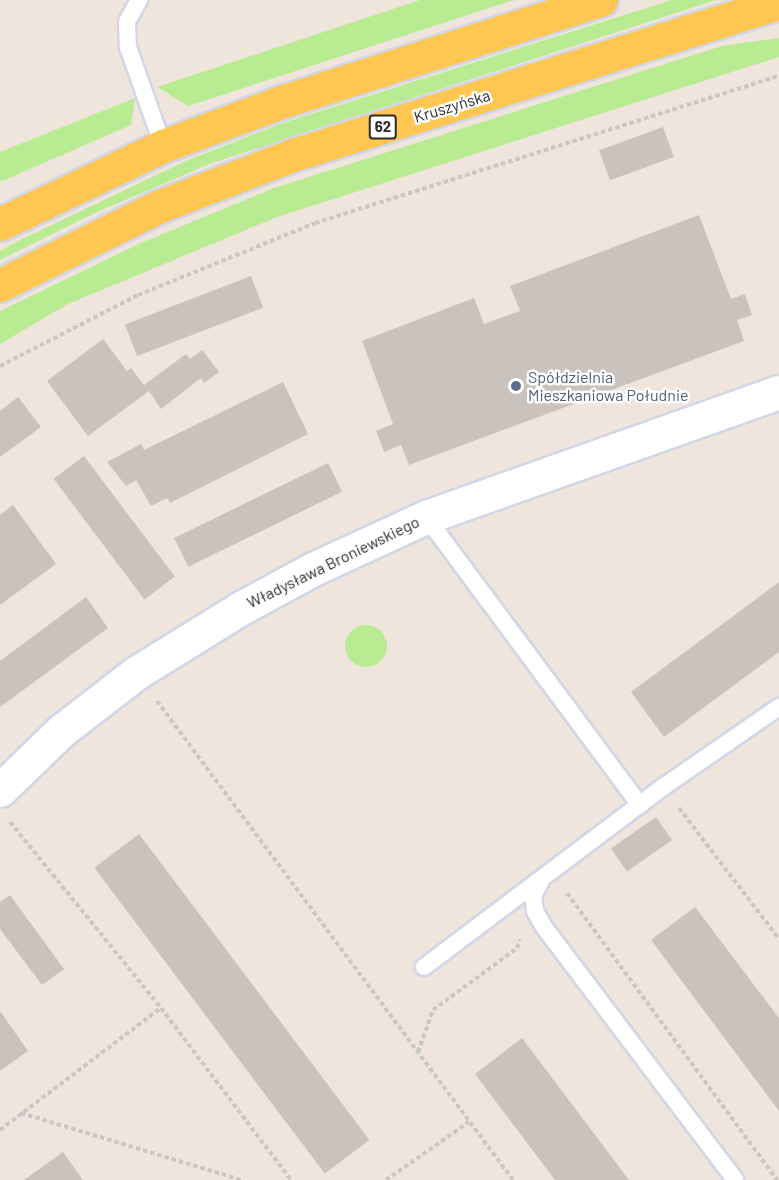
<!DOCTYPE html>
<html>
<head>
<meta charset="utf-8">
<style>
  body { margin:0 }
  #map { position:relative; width:779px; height:1180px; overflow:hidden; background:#efe5dc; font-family:Barlow,sans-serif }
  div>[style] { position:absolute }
  .green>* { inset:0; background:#b9eb93 }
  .round { border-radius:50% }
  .building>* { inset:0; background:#cac2bc; transform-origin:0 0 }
  .path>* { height:4px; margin-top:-2px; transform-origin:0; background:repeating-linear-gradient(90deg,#c8c8c8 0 4.5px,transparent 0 7.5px) }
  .roads { filter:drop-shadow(2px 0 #d1d7e6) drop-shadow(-2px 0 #d1d7e6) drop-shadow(0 2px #d1d7e6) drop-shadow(0 -2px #d1d7e6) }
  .lane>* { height:16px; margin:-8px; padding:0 8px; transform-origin:8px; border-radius:8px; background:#fff }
  .street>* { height:33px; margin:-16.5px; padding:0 16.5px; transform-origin:16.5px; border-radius:16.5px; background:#fff }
  .primary>* { height:33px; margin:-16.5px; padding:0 16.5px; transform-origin:16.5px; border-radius:16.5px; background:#ffc651 }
  .dots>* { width:16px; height:16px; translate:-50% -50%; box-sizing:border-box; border:3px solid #fff; border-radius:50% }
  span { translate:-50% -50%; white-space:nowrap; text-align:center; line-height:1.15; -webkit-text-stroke:5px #fff; paint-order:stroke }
  .shield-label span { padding:2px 4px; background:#fff; border:2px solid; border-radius:4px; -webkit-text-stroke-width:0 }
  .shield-label { font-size:15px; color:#2b2b2b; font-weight:700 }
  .street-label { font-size:16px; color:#2b2b2b }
  .service-label { font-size:16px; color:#4e5e75 }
  .left { translate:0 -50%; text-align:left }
</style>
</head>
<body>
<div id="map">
  <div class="green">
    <i style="clip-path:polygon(420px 0,514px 0,188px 106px,157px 87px)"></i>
    <i style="clip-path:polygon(672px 0,716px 0,212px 163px,97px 212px,0 260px,0 251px,20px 240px,188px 160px,283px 123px)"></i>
    <i style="clip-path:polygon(779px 38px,779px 57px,277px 217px,68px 304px,0 344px,0 311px,141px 243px,274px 188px,722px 46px)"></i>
    <i style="clip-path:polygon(135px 98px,131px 125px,0 182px,0 152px)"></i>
    <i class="round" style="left:345px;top:625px;width:42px;height:42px"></i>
  </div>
  <div class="building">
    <i style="left:663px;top:127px;width:32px;height:68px;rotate:70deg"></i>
    <i style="clip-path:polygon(699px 215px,731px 299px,745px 294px,752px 315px,737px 320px,744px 341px,409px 465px,401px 445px,384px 452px,376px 431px,393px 424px,362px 341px,474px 298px,484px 324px,520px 311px,510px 286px)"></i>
    <i style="left:251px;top:276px;width:34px;height:135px;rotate:69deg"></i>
    <i style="clip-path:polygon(103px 339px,127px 371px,131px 368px,144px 385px,186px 354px,190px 359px,202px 350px,219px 372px,204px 383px,201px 378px,161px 409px,149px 391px,88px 436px,47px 381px)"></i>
    <i style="clip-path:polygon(283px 382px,308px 434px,170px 503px,167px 498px,151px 506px,136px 480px,126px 486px,107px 462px,141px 444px,144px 450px)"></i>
    <i style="clip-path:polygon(18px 397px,41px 427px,0 457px,0 411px)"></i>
    <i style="left:84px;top:456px;width:151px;height:38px;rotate:53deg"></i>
    <i style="left:328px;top:463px;width:32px;height:171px;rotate:64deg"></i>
    <i style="clip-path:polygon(13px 505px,56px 564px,0 605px,0 515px)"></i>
    <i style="clip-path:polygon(779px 582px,779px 652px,664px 737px,631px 692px)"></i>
    <i style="clip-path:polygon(86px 597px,108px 628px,0 707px,0 661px)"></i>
    <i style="left:656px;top:817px;width:28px;height:55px;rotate:55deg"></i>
    <i style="left:139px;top:834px;width:383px;height:56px;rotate:53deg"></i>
    <i style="clip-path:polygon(10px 895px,64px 969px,42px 985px,0 929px,0 902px)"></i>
    <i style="clip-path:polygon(695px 907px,779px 1018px,779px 1111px,651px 940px)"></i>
    <i style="clip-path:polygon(0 1011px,28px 1051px,0 1071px)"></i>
    <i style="clip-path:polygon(522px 1038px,629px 1180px,555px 1180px,475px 1074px)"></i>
    <i style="clip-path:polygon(63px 1152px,83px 1180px,24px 1180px)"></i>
  </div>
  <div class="path">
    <i style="left:0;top:366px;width:155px;rotate:-27.2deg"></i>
    <i style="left:138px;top:295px;width:191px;rotate:-22.1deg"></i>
    <i style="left:315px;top:223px;width:487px;rotate:-17.6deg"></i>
    <i style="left:157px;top:701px;width:597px;rotate:53.38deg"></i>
    <i style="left:679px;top:808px;width:165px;rotate:52.6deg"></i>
    <i style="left:10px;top:822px;width:240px;rotate:50.9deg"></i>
    <i style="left:161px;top:1008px;width:216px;rotate:52.9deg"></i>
    <i style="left:567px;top:893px;width:356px;rotate:53.8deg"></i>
    <i style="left:418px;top:1052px;width:45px;rotate:-70.3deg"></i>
    <i style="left:433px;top:1010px;width:104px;rotate:-36.4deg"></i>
    <i style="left:517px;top:948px;width:9px;rotate:-69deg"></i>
    <i style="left:21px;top:1113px;width:230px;rotate:16.9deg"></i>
    <i style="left:0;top:1130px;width:202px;rotate:-37.2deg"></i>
    <i style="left:386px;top:1180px;width:101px;rotate:-34.9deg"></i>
  </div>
  <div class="roads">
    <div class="lane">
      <i style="left:139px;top:0;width:25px;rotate:119deg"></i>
      <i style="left:127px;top:22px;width:25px;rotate:88deg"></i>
      <i style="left:128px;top:47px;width:105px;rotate:70.5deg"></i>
      <i style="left:426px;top:517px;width:359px;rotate:53.4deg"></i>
      <i style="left:541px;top:881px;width:17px;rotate:118deg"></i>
      <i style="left:533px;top:896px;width:15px;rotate:82deg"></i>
      <i style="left:535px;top:911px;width:18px;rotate:61deg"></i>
      <i style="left:544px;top:927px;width:317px;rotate:52.9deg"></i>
      <i style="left:424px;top:967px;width:299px;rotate:-37deg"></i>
      <i style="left:663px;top:787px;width:141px;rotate:-34.6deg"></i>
    </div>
    <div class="street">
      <i style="left:0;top:790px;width:85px;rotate:-44deg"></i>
      <i style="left:61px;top:731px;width:95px;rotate:-37.7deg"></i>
      <i style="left:136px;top:673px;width:123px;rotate:-31.8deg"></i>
      <i style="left:241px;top:608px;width:84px;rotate:-28.4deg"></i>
      <i style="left:315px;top:568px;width:122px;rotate:-24.7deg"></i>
      <i style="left:426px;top:517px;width:374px;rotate:-19.5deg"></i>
    </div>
    <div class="primary">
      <i style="left:0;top:224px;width:181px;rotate:-25.6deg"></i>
      <i style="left:163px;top:146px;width:126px;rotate:-20.4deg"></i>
      <i style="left:281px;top:102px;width:336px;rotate:-17.7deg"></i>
      <i style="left:0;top:285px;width:178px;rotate:-26.3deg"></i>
      <i style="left:160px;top:206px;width:142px;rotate:-21deg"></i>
      <i style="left:293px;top:155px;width:509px;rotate:-17.37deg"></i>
    </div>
  </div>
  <div class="dots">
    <i style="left:516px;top:386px;background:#5c6f8a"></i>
  </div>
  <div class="shield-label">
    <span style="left:383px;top:127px">62</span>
  </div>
  <div class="street-label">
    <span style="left:452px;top:106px;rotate:-17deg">Kruszyńska</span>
    <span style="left:333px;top:562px;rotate:-26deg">Władysława Broniewskiego</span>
  </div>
  <div class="service-label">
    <span class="left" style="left:528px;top:386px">Spółdzielnia<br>Mieszkaniowa Południe</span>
  </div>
</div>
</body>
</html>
